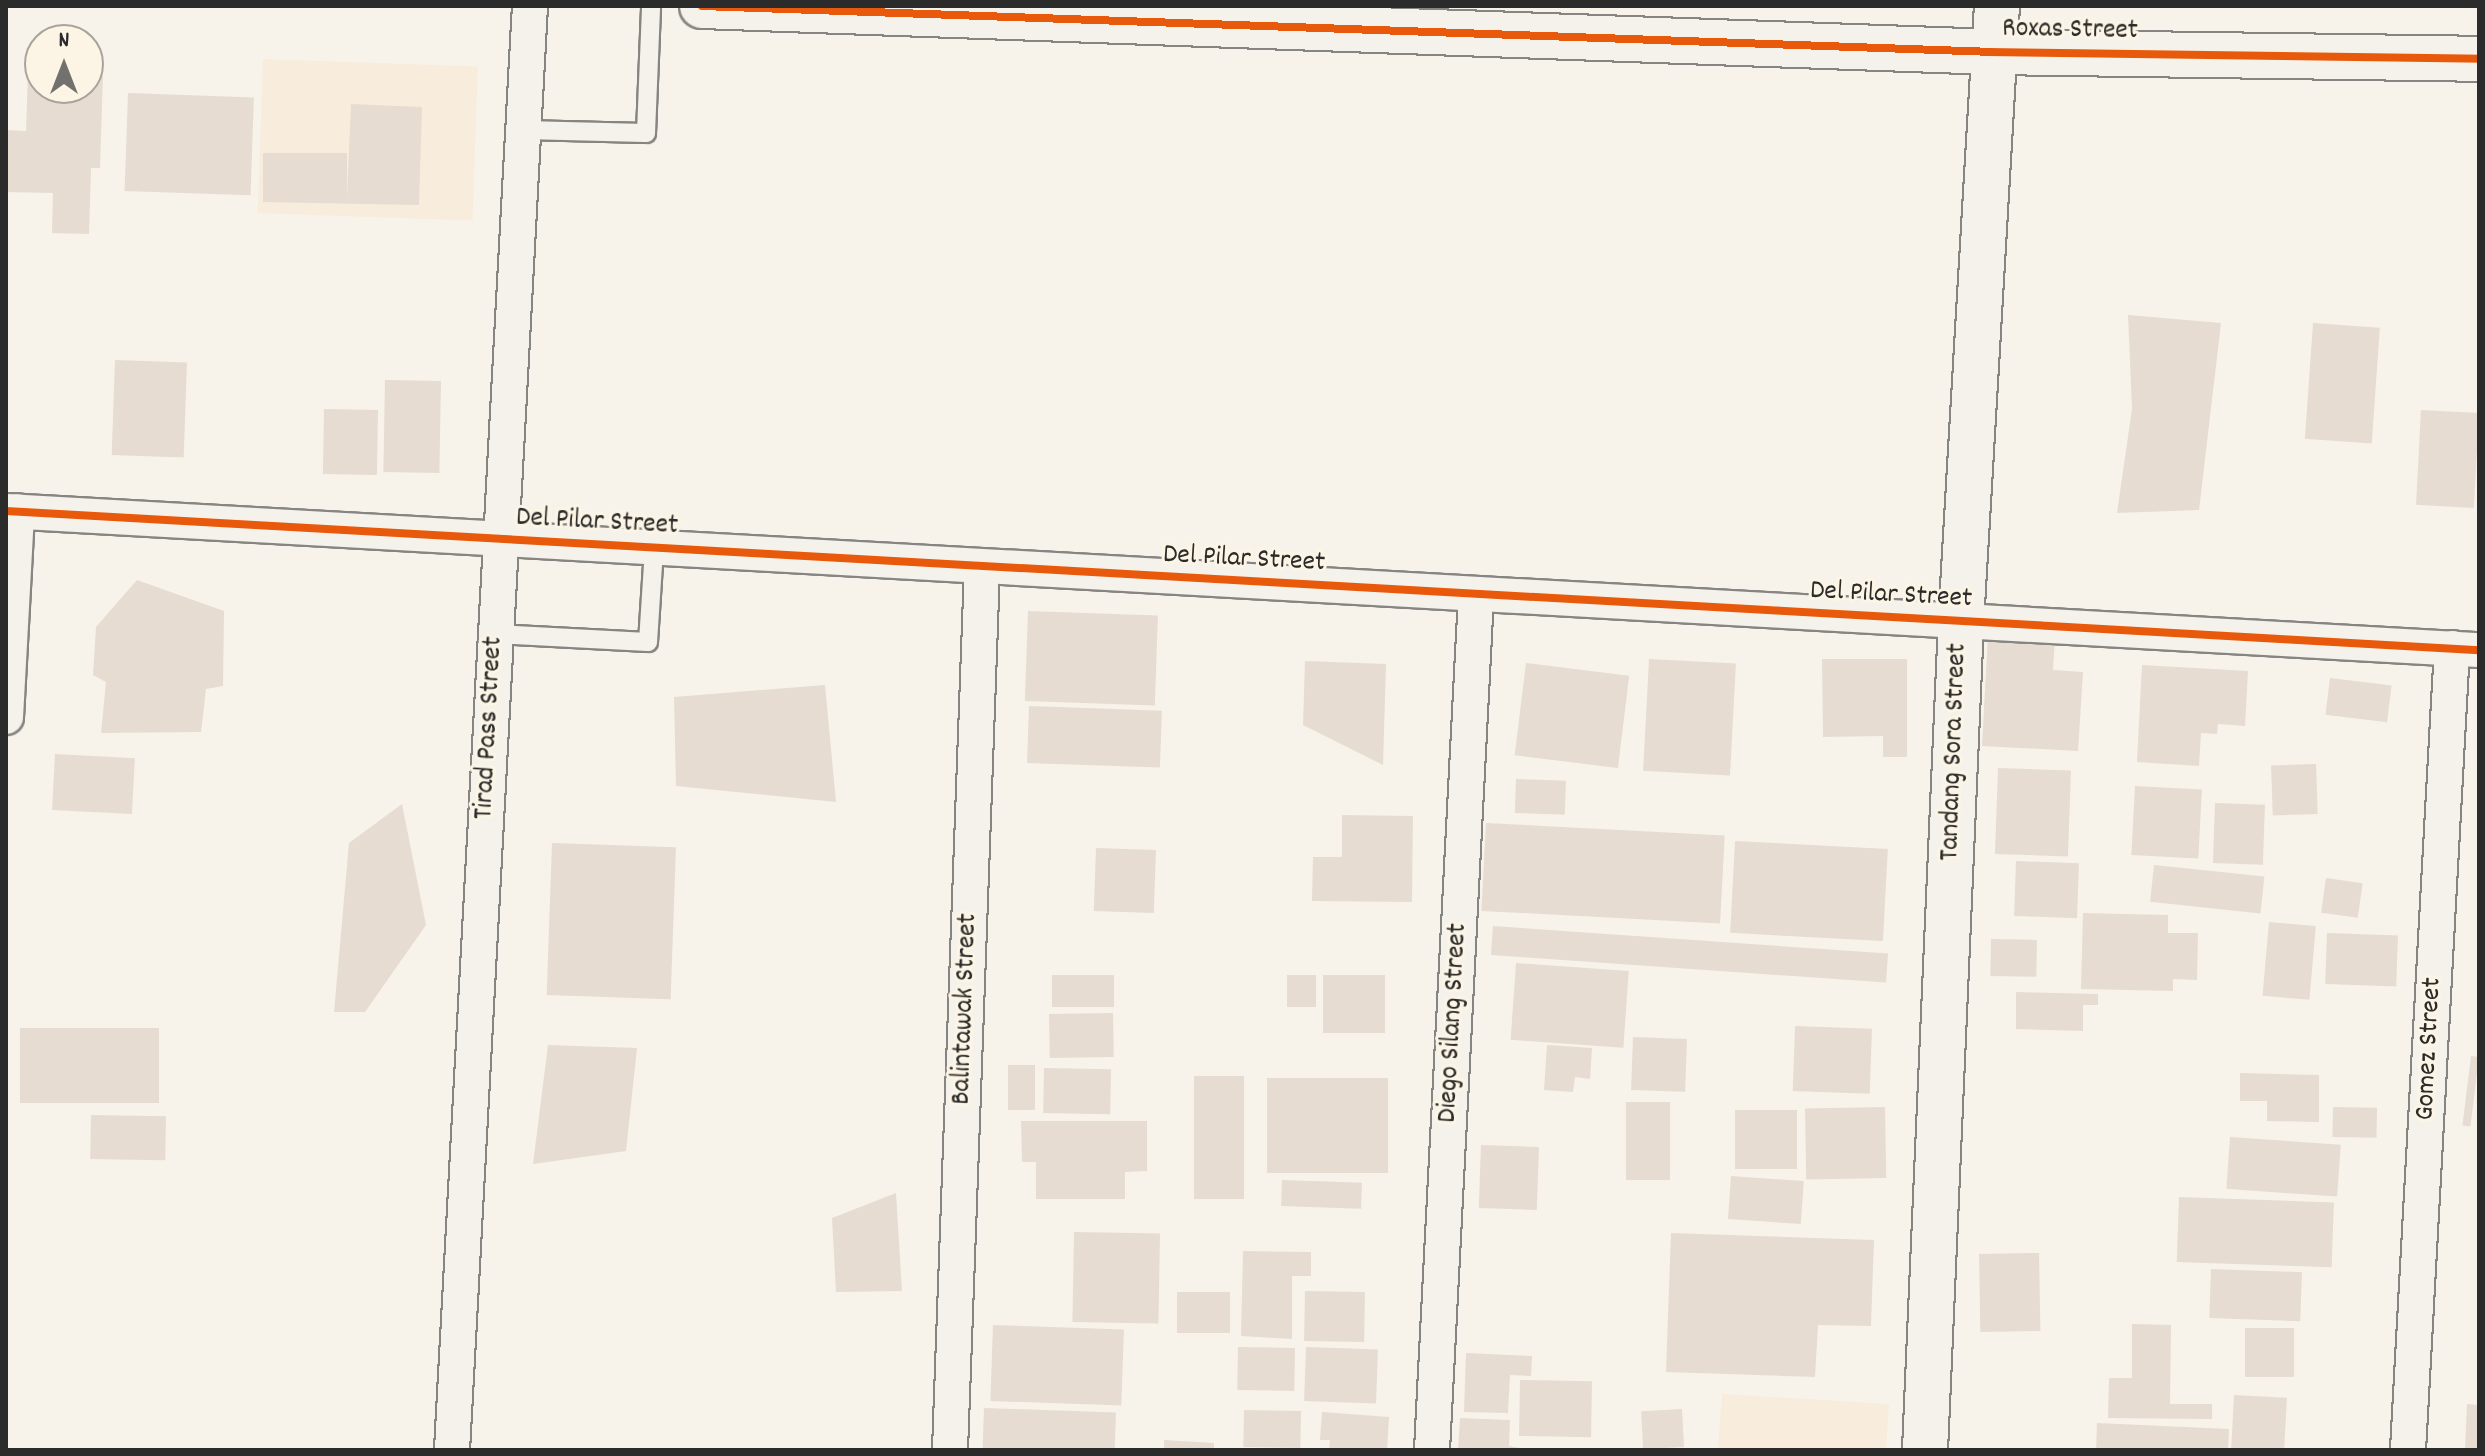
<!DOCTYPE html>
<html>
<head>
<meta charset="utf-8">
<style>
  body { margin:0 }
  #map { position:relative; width:2485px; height:1456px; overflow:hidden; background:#f7f3ea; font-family:Dekko,sans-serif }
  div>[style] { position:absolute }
  .built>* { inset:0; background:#f8ecdc; transform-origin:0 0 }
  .building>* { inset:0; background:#e6dcd1; transform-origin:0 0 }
  .roads { filter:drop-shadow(2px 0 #878581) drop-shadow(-2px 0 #878581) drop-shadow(0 2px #878581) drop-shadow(0 -2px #878581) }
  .lane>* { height:18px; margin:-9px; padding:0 9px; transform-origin:9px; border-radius:9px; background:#f5f2ec }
  .street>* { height:34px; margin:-17px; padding:0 17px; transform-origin:17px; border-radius:17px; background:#f5f2ec }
  .secondary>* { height:44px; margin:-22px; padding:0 22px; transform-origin:22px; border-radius:22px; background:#f5f2ec }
  .cycleway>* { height:8px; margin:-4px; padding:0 4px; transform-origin:4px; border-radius:4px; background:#e8590c }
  span { translate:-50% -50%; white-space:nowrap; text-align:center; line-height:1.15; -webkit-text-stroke:6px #fcf5e5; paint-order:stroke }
  .street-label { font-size:28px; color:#2b2b2b }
  .frame { position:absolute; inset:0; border:8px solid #2b2b2b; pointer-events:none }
  .north { position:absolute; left:24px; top:24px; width:80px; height:80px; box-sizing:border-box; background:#fcf5e5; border:2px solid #a8a49b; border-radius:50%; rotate:0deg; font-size:22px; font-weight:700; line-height:32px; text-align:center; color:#2b2b2b }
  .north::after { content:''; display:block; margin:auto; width:28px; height:36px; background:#72716e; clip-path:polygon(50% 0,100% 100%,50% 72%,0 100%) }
</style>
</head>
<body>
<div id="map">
  <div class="built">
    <i style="left:263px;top:59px;width:215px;height:154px;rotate:2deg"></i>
    <i style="clip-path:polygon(1722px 1394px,1889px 1404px,1886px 1450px,1718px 1450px)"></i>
  </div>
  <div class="building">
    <i style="clip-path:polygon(28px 72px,40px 72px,40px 88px,88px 88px,88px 74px,103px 74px,100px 168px,91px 168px,89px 234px,52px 233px,53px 193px,6px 192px,6px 130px,26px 131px)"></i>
    <i style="left:128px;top:93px;width:126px;height:98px;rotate:2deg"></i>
    <i style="clip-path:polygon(351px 104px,422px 107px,419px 205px,263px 202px,263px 153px,347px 153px,347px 199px)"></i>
    <i style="clip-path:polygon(2128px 315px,2221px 323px,2199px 510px,2117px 513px,2132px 409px)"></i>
    <i style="left:2313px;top:323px;width:67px;height:116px;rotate:4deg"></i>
    <i style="left:115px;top:360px;width:72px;height:95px;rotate:2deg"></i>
    <i style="left:385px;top:380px;width:56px;height:92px;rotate:1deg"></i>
    <i style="left:324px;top:409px;width:54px;height:65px;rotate:1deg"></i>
    <i style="left:2421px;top:410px;width:58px;height:95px;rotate:3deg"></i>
    <i style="clip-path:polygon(137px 580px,224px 611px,223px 686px,206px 689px,201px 732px,101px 733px,106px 682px,93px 675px,96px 627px)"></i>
    <i style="left:1028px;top:611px;width:130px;height:90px;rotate:2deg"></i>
    <i style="clip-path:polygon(1988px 635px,2055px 639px,2053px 670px,2083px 672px,2078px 751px,1982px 746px)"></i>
    <i style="left:1649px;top:659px;width:87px;height:112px;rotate:3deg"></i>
    <i style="clip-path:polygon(1822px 659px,1907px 659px,1907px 757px,1883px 757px,1883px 736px,1823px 737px)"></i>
    <i style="clip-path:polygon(1305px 661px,1386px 664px,1383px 765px,1303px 725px)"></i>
    <i style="left:1526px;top:663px;width:104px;height:93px;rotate:7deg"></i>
    <i style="clip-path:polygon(2142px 665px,2248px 671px,2245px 726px,2218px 724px,2217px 734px,2201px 733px,2199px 766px,2137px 762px)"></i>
    <i style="left:2330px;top:678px;width:62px;height:37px;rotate:7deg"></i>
    <i style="clip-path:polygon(825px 685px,836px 802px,676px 786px,674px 697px)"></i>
    <i style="left:1029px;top:706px;width:133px;height:57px;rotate:2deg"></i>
    <i style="left:55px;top:754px;width:80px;height:56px;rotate:3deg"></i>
    <i style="left:2316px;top:764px;width:50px;height:45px;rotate:88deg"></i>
    <i style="left:1998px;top:768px;width:73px;height:86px;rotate:2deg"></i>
    <i style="left:1516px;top:779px;width:50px;height:34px;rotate:2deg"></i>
    <i style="left:2135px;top:786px;width:67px;height:69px;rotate:3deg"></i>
    <i style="left:2215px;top:803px;width:50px;height:60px;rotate:2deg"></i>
    <i style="clip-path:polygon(402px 804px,426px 925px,365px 1012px,334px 1012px,349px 843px)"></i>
    <i style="clip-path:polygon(1342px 815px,1413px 816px,1412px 902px,1312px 901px,1313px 857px,1342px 857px)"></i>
    <i style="left:1486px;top:823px;width:239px;height:88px;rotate:3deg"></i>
    <i style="left:1735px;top:841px;width:153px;height:92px;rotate:3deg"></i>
    <i style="left:552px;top:843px;width:124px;height:152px;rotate:2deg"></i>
    <i style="left:1096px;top:848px;width:60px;height:63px;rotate:2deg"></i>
    <i style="left:2016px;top:861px;width:63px;height:55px;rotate:2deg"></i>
    <i style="left:2154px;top:865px;width:111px;height:37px;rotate:6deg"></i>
    <i style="left:2326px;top:878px;width:37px;height:35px;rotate:8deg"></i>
    <i style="clip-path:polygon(2083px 913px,2168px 915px,2168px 933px,2198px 933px,2197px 980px,2173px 979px,2173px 991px,2081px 989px)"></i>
    <i style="left:2269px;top:922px;width:47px;height:74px;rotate:5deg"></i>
    <i style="left:1493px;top:926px;width:396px;height:29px;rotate:4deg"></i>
    <i style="left:2327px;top:933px;width:71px;height:51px;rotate:2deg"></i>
    <i style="left:1991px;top:939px;width:46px;height:37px;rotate:1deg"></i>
    <i style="left:1516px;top:963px;width:113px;height:77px;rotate:4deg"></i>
    <i style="left:1052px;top:975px;width:62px;height:32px"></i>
    <i style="left:1287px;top:975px;width:29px;height:32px"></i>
    <i style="left:1323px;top:975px;width:62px;height:58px"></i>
    <i style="clip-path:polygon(2016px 992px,2098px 994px,2098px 1005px,2083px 1005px,2083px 1031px,2016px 1029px)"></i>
    <i style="left:1113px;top:1013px;width:44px;height:64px;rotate:89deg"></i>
    <i style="left:1795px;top:1026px;width:77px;height:65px;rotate:2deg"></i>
    <i style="left:20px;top:1028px;width:139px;height:75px"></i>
    <i style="left:1633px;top:1037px;width:54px;height:53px;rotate:2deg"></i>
    <i style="clip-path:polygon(548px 1045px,637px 1048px,626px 1151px,533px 1164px)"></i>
    <i style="clip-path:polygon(1547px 1045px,1592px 1048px,1590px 1079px,1575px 1077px,1573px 1092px,1544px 1090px)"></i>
    <i style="left:2471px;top:1056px;width:8px;height:70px;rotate:7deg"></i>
    <i style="left:1008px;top:1065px;width:27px;height:45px"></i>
    <i style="left:1044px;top:1068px;width:67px;height:45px;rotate:1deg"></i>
    <i style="clip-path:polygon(2240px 1073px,2319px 1075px,2319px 1122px,2267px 1121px,2267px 1101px,2240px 1101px)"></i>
    <i style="left:1194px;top:1076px;width:50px;height:123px"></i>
    <i style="left:1267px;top:1078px;width:121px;height:95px"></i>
    <i style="left:1626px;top:1102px;width:44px;height:78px"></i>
    <i style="left:1885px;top:1107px;width:71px;height:80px;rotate:89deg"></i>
    <i style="left:2333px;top:1107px;width:44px;height:30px;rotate:1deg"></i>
    <i style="left:1735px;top:1110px;width:62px;height:59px"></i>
    <i style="left:91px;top:1115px;width:75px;height:44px;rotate:1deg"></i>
    <i style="clip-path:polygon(1021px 1121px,1147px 1121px,1147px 1171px,1125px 1172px,1125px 1199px,1036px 1199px,1036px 1162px,1022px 1162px)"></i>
    <i style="left:2230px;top:1137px;width:111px;height:52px;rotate:4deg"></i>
    <i style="left:1481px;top:1145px;width:58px;height:63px;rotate:2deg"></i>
    <i style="left:1731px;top:1176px;width:73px;height:43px;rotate:4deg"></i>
    <i style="left:1282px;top:1180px;width:80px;height:26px;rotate:2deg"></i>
    <i style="clip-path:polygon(896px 1193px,902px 1291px,836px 1292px,832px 1218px)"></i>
    <i style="left:2179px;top:1197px;width:155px;height:65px;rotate:2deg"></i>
    <i style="left:1074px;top:1232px;width:86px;height:90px;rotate:1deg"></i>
    <i style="clip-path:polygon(1671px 1233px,1874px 1240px,1871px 1326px,1818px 1325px,1815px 1377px,1666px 1372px)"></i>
    <i style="clip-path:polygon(1243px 1251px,1311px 1252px,1311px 1276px,1292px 1276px,1292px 1339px,1241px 1336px)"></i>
    <i style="left:2039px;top:1253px;width:78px;height:60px;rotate:89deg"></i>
    <i style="left:2211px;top:1269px;width:91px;height:49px;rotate:2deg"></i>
    <i style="left:1305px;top:1291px;width:60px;height:50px;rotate:1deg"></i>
    <i style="left:1177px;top:1292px;width:53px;height:41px"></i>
    <i style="clip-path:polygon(2132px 1324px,2171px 1325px,2170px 1404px,2212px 1404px,2212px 1419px,2108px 1418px,2109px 1378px,2132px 1378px)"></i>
    <i style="left:993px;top:1325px;width:131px;height:76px;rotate:2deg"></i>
    <i style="left:2245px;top:1328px;width:49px;height:49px"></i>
    <i style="left:1238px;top:1347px;width:57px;height:43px;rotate:1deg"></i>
    <i style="left:1306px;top:1347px;width:72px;height:54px;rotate:2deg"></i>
    <i style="clip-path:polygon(1466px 1353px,1532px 1356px,1531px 1376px,1510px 1375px,1508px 1413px,1464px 1412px)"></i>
    <i style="left:1520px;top:1380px;width:72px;height:56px;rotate:1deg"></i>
    <i style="left:2234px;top:1395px;width:53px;height:55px;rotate:3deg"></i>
    <i style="clip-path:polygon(2467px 1404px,2479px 1405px,2479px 1450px,2465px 1450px)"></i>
    <i style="left:984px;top:1408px;width:132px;height:42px;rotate:2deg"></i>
    <i style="left:1682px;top:1409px;width:38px;height:41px;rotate:87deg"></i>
    <i style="left:1244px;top:1410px;width:57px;height:37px;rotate:1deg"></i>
    <i style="clip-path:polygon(1322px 1412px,1389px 1417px,1387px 1450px,1329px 1450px,1330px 1440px,1320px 1440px)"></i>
    <i style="clip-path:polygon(1460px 1418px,1510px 1420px,1509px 1446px,1531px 1450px,1458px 1450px)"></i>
    <i style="clip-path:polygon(2097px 1423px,2229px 1429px,2228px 1450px,2096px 1450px)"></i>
    <i style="clip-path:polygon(1164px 1440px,1214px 1443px,1214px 1450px,1164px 1450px)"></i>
  </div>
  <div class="roads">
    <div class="lane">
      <i style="left:523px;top:130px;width:123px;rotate:1.4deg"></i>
      <i style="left:646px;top:133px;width:127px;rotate:-87.7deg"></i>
      <i style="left:495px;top:634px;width:153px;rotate:3deg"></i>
      <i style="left:648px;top:642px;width:93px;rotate:-86.3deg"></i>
    </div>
    <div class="street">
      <i style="left:6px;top:511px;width:2477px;rotate:3.22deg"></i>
      <i style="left:6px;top:717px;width:206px;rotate:-86.9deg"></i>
      <i style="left:452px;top:1450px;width:1446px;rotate:-86.91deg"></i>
      <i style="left:950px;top:1450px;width:884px;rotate:-87.92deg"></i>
      <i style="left:1432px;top:1450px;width:856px;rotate:-87.05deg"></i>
      <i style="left:2408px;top:1450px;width:803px;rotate:-86.86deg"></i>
    </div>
    <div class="secondary">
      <i style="left:702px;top:6px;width:1290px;rotate:2.04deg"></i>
      <i style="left:1991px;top:52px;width:488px;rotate:0.8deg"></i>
      <i style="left:1925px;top:1450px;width:829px;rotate:-87.51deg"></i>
      <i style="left:1961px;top:622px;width:617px;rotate:-86.66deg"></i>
    </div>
  </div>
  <div class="cycleway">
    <i style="left:702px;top:6px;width:1290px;rotate:2.04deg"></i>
    <i style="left:1991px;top:52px;width:488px;rotate:0.8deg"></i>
    <i style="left:6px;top:511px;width:2477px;rotate:3.22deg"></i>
  </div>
  <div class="street-label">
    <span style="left:2070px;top:31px;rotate:1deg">Roxas Street</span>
    <span style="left:597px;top:523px;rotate:3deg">Del Pilar Street</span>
    <span style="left:1244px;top:560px;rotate:3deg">Del Pilar Street</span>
    <span style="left:1891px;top:596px;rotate:3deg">Del Pilar Street</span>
    <span style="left:490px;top:728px;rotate:-87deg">Tirad Pass Street</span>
    <span style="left:1955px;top:752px;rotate:-88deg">Tandang Sora Street</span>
    <span style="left:966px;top:1009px;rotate:-88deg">Balintawak Street</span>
    <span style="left:1454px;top:1023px;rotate:-87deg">Diego Silang Street</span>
    <span style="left:2430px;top:1049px;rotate:-87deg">Gomez Street</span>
  </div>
  <div class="frame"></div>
  <div class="north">N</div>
</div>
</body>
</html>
